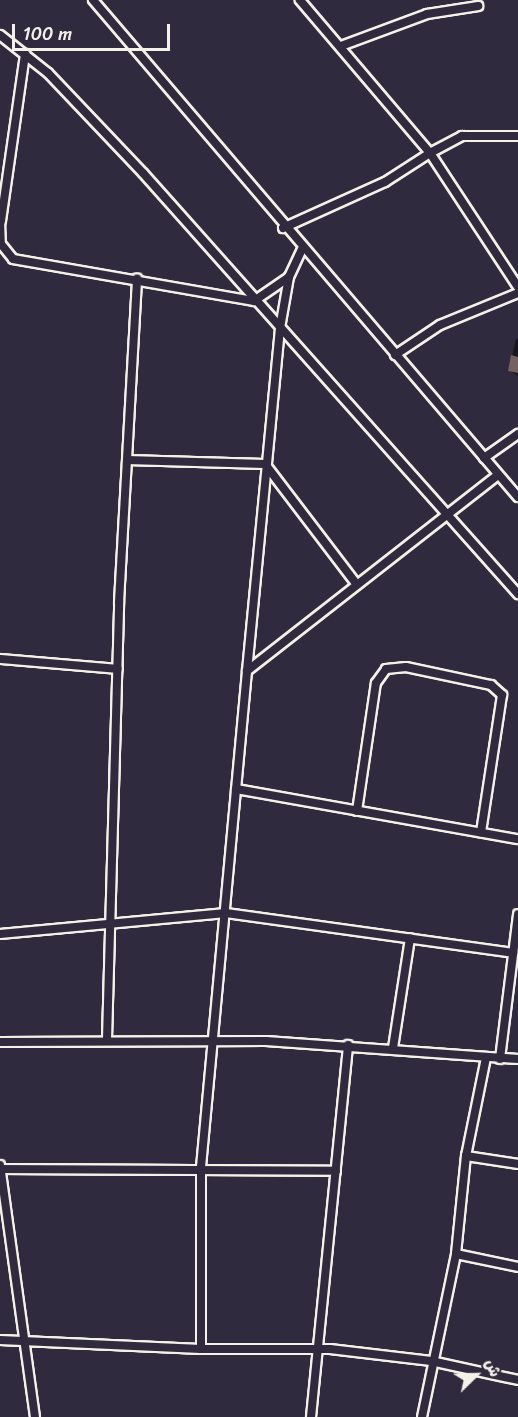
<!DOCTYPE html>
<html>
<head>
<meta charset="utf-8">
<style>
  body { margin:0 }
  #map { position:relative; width:518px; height:1417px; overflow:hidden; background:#2f2a3d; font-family:Sriracha,"Playpen Sans Arabic",sans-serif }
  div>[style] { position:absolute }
  .shadow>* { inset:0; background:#0007 }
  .building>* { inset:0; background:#746161 }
  .roads { filter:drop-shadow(2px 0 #f4f1e8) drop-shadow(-2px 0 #f4f1e8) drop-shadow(0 2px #f4f1e8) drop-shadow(0 -2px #f4f1e8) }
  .street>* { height:8px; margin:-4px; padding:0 4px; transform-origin:4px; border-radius:4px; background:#2f2a3d }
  span { translate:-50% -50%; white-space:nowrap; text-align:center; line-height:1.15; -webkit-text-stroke:4.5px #2f2a3d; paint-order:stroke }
  .north { position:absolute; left:446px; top:1345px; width:60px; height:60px; -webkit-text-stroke:4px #2f2a3d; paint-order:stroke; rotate:67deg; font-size:16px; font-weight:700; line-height:24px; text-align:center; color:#f4f1e8 }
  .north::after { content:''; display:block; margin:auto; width:21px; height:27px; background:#f4f1e8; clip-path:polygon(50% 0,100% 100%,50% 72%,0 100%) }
  .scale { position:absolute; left:12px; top:24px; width:158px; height:27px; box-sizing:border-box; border:3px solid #f4f1e8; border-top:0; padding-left:8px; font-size:18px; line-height:21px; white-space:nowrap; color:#f4f1e8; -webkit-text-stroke:4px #2f2a3d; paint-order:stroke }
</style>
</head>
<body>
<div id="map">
  <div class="shadow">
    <i style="clip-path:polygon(516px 339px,518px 339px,518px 376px,509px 370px)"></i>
  </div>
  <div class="building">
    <i style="clip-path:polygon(511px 355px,518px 357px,518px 373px,508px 371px)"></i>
  </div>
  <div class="roads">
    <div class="street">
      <i style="left:93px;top:0;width:654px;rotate:49.47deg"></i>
      <i style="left:0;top:35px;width:61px;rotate:38.4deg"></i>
      <i style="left:48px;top:73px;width:138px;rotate:46.5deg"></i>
      <i style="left:143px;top:173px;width:564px;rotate:48.31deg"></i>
      <i style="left:341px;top:46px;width:92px;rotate:-20.4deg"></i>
      <i style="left:427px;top:14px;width:52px;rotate:-8.9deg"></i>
      <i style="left:518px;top:136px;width:56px;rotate:180deg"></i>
      <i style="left:462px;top:136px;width:36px;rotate:152deg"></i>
      <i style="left:430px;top:153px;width:160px;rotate:56.7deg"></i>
      <i style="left:0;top:221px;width:23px;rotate:88deg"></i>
      <i style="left:1px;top:244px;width:19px;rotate:51deg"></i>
      <i style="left:13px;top:259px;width:245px;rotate:9.9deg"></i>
      <i style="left:254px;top:301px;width:42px;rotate:-34.4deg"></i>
      <i style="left:1px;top:221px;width:169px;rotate:-81.8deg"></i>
      <i style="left:283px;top:228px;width:112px;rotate:-24.3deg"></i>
      <i style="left:385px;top:182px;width:54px;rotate:-32.8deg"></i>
      <i style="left:430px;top:153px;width:201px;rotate:-130.4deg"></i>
      <i style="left:395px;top:355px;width:54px;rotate:-33.7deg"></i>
      <i style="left:440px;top:325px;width:84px;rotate:-22.3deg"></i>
      <i style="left:484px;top:458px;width:42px;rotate:-35.2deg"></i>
      <i style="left:127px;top:460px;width:138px;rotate:1.7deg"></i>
      <i style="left:265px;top:464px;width:148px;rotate:52.7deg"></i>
      <i style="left:0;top:659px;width:118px;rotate:4.8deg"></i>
      <i style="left:247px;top:671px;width:345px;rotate:-84.5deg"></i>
      <i style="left:280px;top:328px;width:52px;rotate:-80deg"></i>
      <i style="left:289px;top:277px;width:31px;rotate:-65deg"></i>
      <i style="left:236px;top:789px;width:286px;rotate:10.1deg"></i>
      <i style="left:357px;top:811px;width:129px;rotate:-81.6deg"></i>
      <i style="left:376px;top:683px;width:17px;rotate:-54deg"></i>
      <i style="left:386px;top:669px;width:20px;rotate:-6deg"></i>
      <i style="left:406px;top:667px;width:87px;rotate:12deg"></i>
      <i style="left:491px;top:685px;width:15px;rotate:42deg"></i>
      <i style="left:502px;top:695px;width:139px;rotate:98.7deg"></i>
      <i style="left:0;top:934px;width:227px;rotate:-5.3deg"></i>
      <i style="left:226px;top:913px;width:290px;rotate:7.9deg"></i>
      <i style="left:107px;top:1039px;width:437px;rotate:-88.4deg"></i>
      <i style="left:119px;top:602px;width:324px;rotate:-86.8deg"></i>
      <i style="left:0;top:1042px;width:266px;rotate:-0.2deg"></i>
      <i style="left:266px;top:1041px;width:253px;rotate:4.1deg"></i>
      <i style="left:393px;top:1048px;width:111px;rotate:-81.2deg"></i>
      <i style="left:500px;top:1059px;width:146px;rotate:-82.9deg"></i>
      <i style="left:466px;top:1156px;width:53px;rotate:8.7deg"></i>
      <i style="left:0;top:1165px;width:254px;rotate:82.1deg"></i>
      <i style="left:1px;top:1169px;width:335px;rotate:0.3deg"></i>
      <i style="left:456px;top:1254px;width:63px;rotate:11.8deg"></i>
      <i style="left:0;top:1340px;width:201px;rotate:2.6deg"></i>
      <i style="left:201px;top:1349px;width:129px"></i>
      <i style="left:330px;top:1349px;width:102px;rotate:6.8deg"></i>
      <i style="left:431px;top:1361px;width:89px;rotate:12.3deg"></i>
      <i style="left:201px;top:1349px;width:182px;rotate:-90deg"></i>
      <i style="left:201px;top:1167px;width:498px;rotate:-84.7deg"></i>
      <i style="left:247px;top:671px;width:318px;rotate:-38deg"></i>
      <i style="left:311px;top:1417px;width:374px;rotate:-84.3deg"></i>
      <i style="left:422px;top:1417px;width:167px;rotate:-78.2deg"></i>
      <i style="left:456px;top:1254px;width:99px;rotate:-84.2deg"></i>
      <i style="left:466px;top:1156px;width:100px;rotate:-78.5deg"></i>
    </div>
  </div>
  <div class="north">ش</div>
  <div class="scale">100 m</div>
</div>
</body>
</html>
